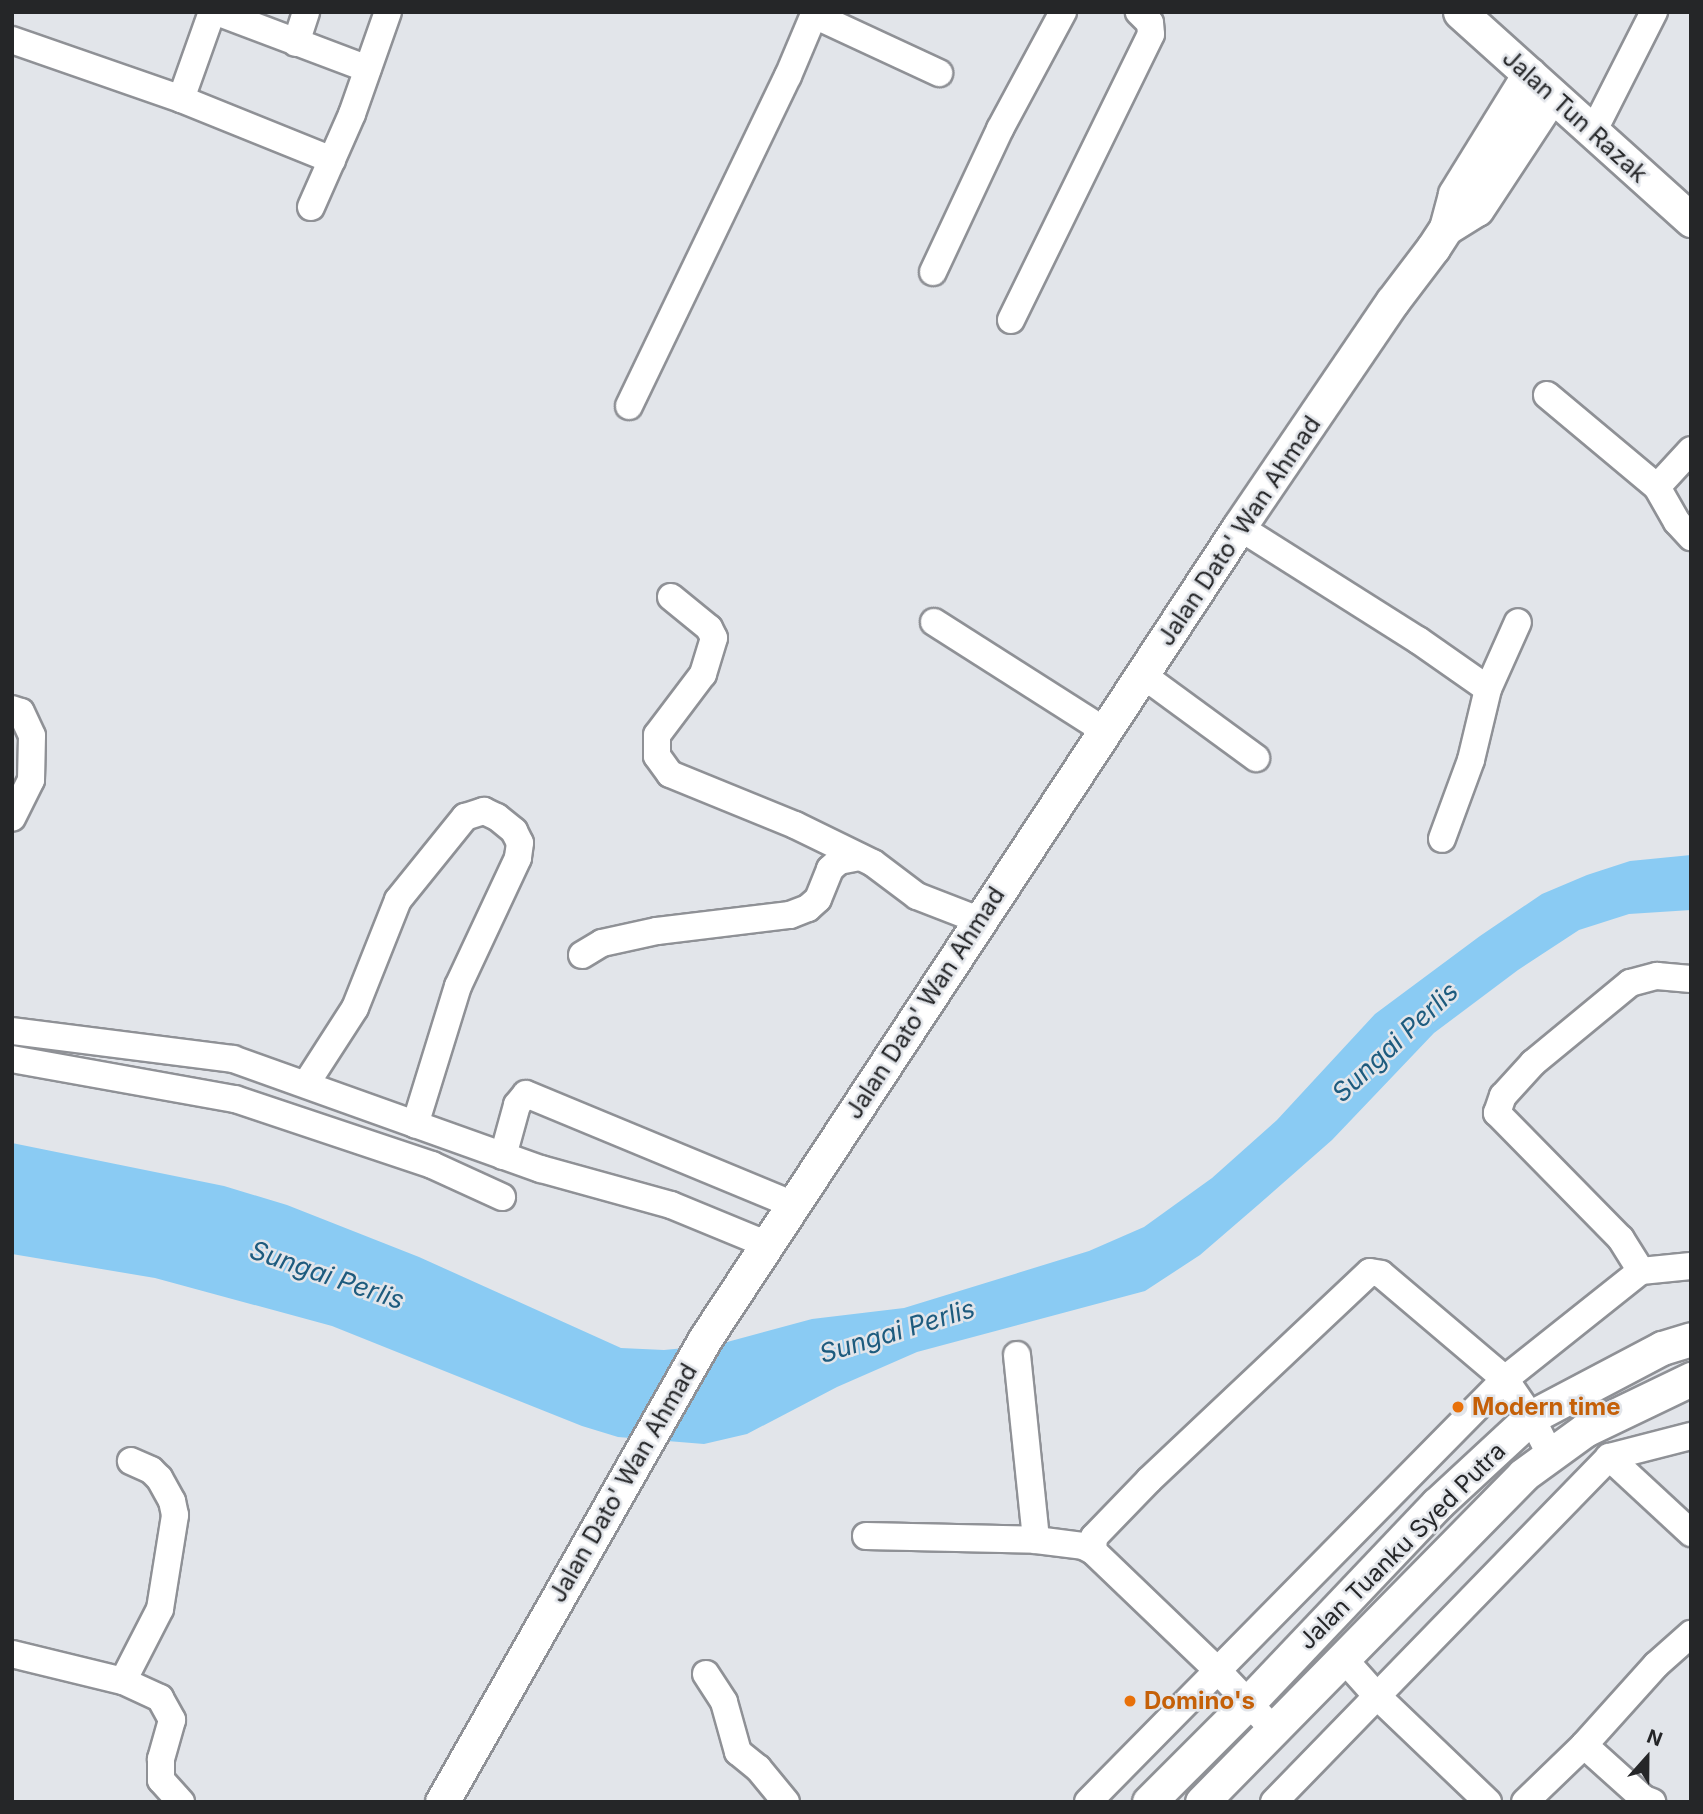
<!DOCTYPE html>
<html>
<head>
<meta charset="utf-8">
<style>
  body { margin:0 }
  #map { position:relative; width:1703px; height:1814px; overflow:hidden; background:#e2e5ea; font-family:Inter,sans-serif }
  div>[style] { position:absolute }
  .water>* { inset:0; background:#8acbf3 }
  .roads { filter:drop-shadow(2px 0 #8f9196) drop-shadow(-2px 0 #8f9196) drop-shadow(0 2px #8f9196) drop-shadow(0 -2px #8f9196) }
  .minor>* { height:26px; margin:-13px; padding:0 13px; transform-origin:13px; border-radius:13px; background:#fff }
  .major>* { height:33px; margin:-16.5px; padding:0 16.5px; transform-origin:16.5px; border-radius:16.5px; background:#fff }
  .dots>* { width:19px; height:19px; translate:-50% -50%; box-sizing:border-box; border:4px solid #e2e5ea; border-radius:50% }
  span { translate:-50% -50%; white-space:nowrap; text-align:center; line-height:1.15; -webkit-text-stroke:5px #e2e5ea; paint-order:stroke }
  .street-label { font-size:24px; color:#252628 }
  .food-label { font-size:24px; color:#c56008; font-weight:700 }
  .left { translate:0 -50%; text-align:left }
  .water-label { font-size:26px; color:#1d5b7e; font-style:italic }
  .frame { position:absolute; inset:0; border:14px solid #252628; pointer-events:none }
  .north { position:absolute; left:1612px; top:1723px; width:70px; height:70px; -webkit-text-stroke:5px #e2e5ea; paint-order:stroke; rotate:21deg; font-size:19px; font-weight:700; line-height:28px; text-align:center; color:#252628 }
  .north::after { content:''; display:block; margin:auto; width:24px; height:32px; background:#252628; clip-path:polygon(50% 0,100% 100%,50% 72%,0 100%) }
</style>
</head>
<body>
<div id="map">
  <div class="water">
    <i style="clip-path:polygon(1691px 855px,1691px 910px,1629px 914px,1579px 930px,1518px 970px,1434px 1033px,1332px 1140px,1258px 1205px,1200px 1255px,1145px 1291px,917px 1352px,837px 1387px,747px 1434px,704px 1444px,618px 1437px,582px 1426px,332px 1326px,155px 1278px,12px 1254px,12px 1143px,224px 1186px,287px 1205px,419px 1257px,621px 1348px,664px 1350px,716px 1345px,812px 1319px,904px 1308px,1089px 1251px,1144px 1227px,1212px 1178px,1277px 1120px,1375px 1014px,1480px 936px,1542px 894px,1587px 875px,1630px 861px)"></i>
  </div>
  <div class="roads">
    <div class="minor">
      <i style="left:217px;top:12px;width:161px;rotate:20.7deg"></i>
      <i style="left:814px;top:15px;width:138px;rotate:24.9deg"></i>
      <i style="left:12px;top:40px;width:179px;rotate:19.2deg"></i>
      <i style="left:181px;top:99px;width:163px;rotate:22deg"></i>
      <i style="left:296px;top:43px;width:33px;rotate:-72deg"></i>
      <i style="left:181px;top:99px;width:92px;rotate:-70.4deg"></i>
      <i style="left:1593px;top:132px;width:135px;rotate:-63.1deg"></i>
      <i style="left:311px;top:207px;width:102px;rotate:-66.2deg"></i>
      <i style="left:352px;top:114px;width:108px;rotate:-70.6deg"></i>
      <i style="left:933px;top:272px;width:158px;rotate:-64.9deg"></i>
      <i style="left:1000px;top:129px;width:133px;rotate:-61.7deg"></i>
      <i style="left:1011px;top:320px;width:318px;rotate:-63.9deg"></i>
      <i style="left:1151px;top:34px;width:11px;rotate:-95deg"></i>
      <i style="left:1150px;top:23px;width:16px;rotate:-135deg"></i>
      <i style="left:1547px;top:395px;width:143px;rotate:39.9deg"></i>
      <i style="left:1657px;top:487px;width:50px;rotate:-47.4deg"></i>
      <i style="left:629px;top:406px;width:366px;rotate:-64.3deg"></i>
      <i style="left:788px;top:76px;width:69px;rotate:-67.1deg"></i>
      <i style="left:1657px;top:487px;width:40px;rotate:60.3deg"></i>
      <i style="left:1677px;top:522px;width:21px;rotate:47deg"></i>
      <i style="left:1239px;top:527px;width:212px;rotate:32.3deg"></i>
      <i style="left:1418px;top:640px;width:85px;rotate:35deg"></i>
      <i style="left:1488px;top:689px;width:73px;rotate:103.5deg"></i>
      <i style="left:1471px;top:760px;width:84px;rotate:110.2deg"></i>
      <i style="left:671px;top:597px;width:49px;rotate:39.2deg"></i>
      <i style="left:709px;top:628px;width:11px;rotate:63deg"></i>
      <i style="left:714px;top:638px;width:38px;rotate:107deg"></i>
      <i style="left:703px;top:674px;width:76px;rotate:127deg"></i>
      <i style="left:657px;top:735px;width:21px;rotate:90deg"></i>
      <i style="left:657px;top:756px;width:22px;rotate:54deg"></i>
      <i style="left:670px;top:774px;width:135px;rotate:22.2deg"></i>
      <i style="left:795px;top:825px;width:87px;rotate:26deg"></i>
      <i style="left:873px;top:863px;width:55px;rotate:36.9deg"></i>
      <i style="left:917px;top:896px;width:66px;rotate:21.2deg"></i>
      <i style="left:934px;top:622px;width:203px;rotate:32.5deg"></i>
      <i style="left:1144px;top:676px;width:139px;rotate:36.2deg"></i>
      <i style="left:1488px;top:689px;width:73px;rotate:-65.9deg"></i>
      <i style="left:12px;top:709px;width:9px;rotate:18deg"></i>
      <i style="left:21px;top:712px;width:26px;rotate:65deg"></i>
      <i style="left:32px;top:736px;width:44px;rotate:91.3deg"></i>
      <i style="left:31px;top:780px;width:42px;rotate:116.6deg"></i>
      <i style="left:582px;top:955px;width:23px;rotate:-31deg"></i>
      <i style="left:602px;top:943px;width:56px;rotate:-12.3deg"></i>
      <i style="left:657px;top:931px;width:134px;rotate:-6.9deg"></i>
      <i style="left:790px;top:915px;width:19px;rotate:-21deg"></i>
      <i style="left:808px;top:908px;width:13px;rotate:-42deg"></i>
      <i style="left:818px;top:899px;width:32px;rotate:-68deg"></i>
      <i style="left:830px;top:869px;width:12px;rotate:-42deg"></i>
      <i style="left:839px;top:861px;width:21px;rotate:-11deg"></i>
      <i style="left:12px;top:1031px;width:223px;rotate:7.2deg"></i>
      <i style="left:233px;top:1059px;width:327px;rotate:19.7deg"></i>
      <i style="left:541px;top:1169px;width:135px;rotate:15.5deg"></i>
      <i style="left:671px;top:1205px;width:105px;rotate:22.4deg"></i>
      <i style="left:12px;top:1059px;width:227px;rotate:10.2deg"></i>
      <i style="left:235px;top:1099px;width:208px;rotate:18.5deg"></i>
      <i style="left:432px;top:1165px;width:77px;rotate:24.6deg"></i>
      <i style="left:306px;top:1084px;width:90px;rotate:-57.2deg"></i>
      <i style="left:355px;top:1008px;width:116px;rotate:-68.3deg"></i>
      <i style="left:398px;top:900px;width:107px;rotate:-51.1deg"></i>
      <i style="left:465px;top:817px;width:20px;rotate:-18deg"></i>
      <i style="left:484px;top:811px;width:14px;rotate:25deg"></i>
      <i style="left:497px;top:817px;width:22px;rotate:39deg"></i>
      <i style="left:514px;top:831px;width:13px;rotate:63deg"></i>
      <i style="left:520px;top:843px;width:15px;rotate:98deg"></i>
      <i style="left:518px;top:858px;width:141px;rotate:115.1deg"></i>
      <i style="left:458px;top:986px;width:145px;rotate:107.2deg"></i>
      <i style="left:503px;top:1156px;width:53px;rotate:-74.6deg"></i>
      <i style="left:517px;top:1105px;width:14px;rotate:-51deg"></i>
      <i style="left:526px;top:1094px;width:290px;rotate:22.5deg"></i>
      <i style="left:1641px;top:1271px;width:38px;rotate:-122deg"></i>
      <i style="left:1621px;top:1239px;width:177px;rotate:-134.5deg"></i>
      <i style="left:1497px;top:1113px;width:18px;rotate:-71deg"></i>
      <i style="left:1503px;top:1096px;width:45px;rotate:-47.7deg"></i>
      <i style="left:1533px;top:1063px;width:126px;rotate:-39.5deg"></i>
      <i style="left:1630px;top:983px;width:28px;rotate:-15deg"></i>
      <i style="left:1657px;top:976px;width:34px;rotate:5deg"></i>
      <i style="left:1017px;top:1355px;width:186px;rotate:84.1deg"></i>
      <i style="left:1609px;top:1457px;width:112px;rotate:42.8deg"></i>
      <i style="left:866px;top:1536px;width:170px;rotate:1.3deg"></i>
      <i style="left:1036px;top:1540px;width:47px;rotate:7.3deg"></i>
      <i style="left:1083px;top:1546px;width:11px;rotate:27deg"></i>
      <i style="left:1093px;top:1551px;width:175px;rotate:43.8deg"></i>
      <i style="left:1219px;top:1672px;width:80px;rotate:46.5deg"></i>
      <i style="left:1093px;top:1551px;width:14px;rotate:-86deg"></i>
      <i style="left:1094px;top:1537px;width:79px;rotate:-46deg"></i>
      <i style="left:1149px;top:1480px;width:303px;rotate:-43.3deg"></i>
      <i style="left:1370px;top:1272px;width:11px;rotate:10deg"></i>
      <i style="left:1381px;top:1274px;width:162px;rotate:40.3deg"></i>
      <i style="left:1505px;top:1379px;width:46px;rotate:55.6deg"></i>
      <i style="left:1531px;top:1417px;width:44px;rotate:62.9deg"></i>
      <i style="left:12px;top:1654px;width:114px;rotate:13.7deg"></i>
      <i style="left:123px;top:1681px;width:41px;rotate:24.7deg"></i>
      <i style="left:160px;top:1698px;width:25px;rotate:61deg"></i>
      <i style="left:172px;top:1720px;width:41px;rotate:105.8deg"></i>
      <i style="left:161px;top:1759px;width:21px;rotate:90deg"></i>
      <i style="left:161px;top:1780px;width:30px;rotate:48deg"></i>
      <i style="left:1342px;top:1657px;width:51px;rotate:48.2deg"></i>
      <i style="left:1376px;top:1695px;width:155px;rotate:43.7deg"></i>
      <i style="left:706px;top:1674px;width:33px;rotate:57deg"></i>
      <i style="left:724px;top:1702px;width:52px;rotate:74.4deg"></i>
      <i style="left:738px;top:1752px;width:26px;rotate:39deg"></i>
      <i style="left:758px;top:1768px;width:44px;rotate:50.5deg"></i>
      <i style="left:123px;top:1681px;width:81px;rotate:-62.8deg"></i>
      <i style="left:160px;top:1609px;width:95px;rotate:-80.9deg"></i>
      <i style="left:175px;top:1515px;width:14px;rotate:-102deg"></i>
      <i style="left:172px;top:1501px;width:26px;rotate:-119deg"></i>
      <i style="left:159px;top:1478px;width:11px;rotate:-135deg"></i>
      <i style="left:151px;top:1470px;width:22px;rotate:-156deg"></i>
      <i style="left:1584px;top:1745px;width:81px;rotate:42deg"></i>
      <i style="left:1644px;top:1799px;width:9px;rotate:21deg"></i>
      <i style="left:1088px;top:1802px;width:594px;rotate:-45.41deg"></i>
      <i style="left:1505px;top:1379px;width:174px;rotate:-38.5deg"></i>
      <i style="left:1641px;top:1271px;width:50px;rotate:-5.7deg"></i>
      <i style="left:1274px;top:1802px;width:481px;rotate:-45.8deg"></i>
      <i style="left:1609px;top:1457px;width:85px;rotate:-14.4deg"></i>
      <i style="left:1525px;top:1802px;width:82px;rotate:-44deg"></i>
      <i style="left:1584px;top:1745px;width:108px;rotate:-48deg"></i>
      <i style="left:1656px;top:1665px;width:47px;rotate:-41.5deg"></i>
    </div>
    <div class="major">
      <i style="left:1460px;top:12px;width:311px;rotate:42deg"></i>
      <i style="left:1446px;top:228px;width:36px;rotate:-32deg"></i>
      <i style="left:1477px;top:209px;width:136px;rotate:-56.7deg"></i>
      <i style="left:442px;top:1802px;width:532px;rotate:-60.4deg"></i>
      <i style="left:705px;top:1339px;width:972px;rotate:-56.67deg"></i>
      <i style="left:1239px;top:527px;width:272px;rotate:-55.8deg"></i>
      <i style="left:1392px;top:302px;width:68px;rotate:-52.8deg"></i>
      <i style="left:1433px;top:248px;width:24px;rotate:-57deg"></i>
      <i style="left:1446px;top:228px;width:35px;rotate:-75deg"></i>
      <i style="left:1455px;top:194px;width:141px;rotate:-58.3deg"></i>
      <i style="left:1149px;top:1802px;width:140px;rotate:-45deg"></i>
      <i style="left:1248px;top:1703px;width:274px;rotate:-46.5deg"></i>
      <i style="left:1437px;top:1504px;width:128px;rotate:-42.8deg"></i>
      <i style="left:1531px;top:1417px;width:148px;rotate:-27.8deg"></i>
      <i style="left:1662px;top:1348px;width:30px;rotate:-17deg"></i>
      <i style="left:1202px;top:1802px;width:458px;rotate:-45.5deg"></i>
      <i style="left:1523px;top:1475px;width:77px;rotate:-36deg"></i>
      <i style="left:1585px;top:1430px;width:118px;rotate:-25.7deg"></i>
    </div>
  </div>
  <div class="dots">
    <i style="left:1458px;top:1407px;background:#e8710a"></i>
    <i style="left:1130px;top:1701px;background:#e8710a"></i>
  </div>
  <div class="street-label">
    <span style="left:1575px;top:116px;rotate:42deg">Jalan Tun Razak</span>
    <span style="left:1239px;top:531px;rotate:-56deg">Jalan Dato' Wan Ahmad</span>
    <span style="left:925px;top:1003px;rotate:-57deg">Jalan Dato' Wan Ahmad</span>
    <span style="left:623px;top:1483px;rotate:-60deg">Jalan Dato' Wan Ahmad</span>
    <span style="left:1402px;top:1546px;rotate:-45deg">Jalan Tuanku Syed Putra</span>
  </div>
  <div class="food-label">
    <span class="left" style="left:1472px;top:1407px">Modern time</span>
    <span class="left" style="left:1144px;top:1701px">Domino's</span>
  </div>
  <div class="water-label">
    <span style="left:1395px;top:1042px;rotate:-43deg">Sungai Perlis</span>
    <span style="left:327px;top:1275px;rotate:19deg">Sungai Perlis</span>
    <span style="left:897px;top:1331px;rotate:-17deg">Sungai Perlis</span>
  </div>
  <div class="frame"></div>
  <div class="north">N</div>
</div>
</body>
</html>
